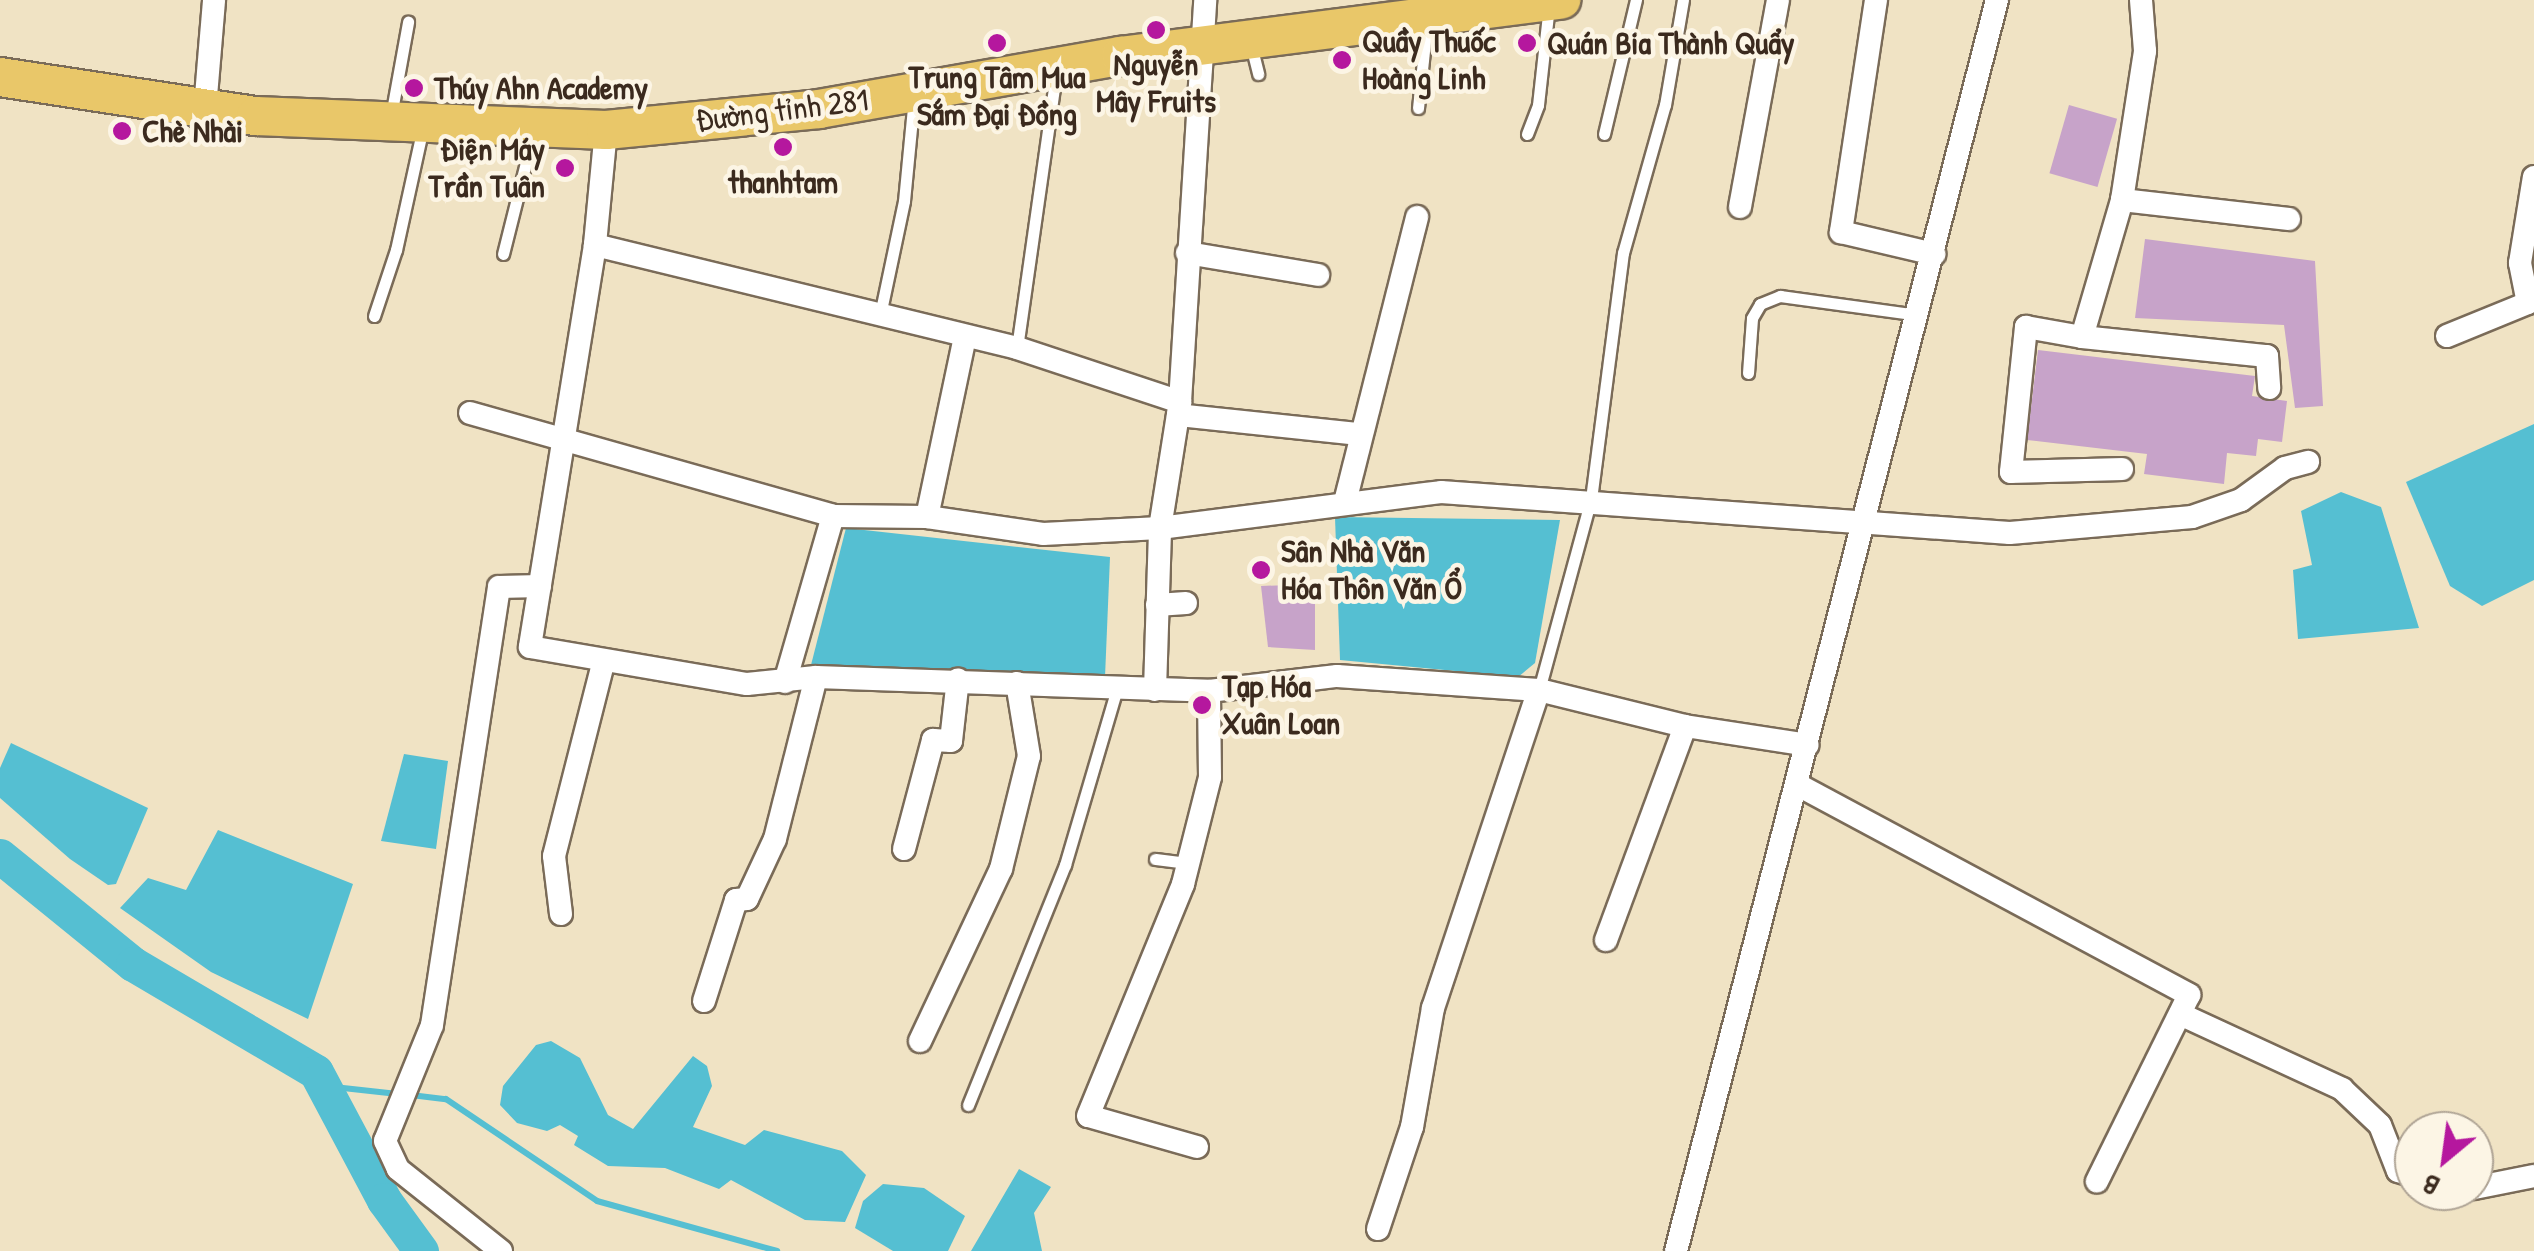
<!DOCTYPE html>
<html>
<head>
<meta charset="utf-8">
<style>
  body { margin:0 }
  #map { position:relative; width:2534px; height:1251px; overflow:hidden; background:#f0e3c4; font-family:"Patrick Hand",sans-serif }
  div>[style] { position:absolute }
  .water>* { inset:0; background:#55bfd2 }
  .stream>* { height:6px; margin:-3px; padding:0 3px; transform-origin:3px; border-radius:3px; background:#55bfd2 }
  .river>* { height:35px; margin:-17.5px; padding:0 17.5px; transform-origin:17.5px; border-radius:17.5px; background:#55bfd2 }
  .building>* { inset:0; background:#c7a3c9; transform-origin:0 0 }
  .roads { filter:drop-shadow(2px 0 #7a6b58) drop-shadow(-2px 0 #7a6b58) drop-shadow(0 2px #7a6b58) drop-shadow(0 -2px #7a6b58) }
  .lane>* { height:11px; margin:-5.5px; padding:0 5.5px; transform-origin:5.5px; border-radius:5.5px; background:#fff }
  .street>* { height:22px; margin:-11px; padding:0 11px; transform-origin:11px; border-radius:11px; background:#fff }
  .primary>* { height:38px; margin:-19px; padding:0 19px; transform-origin:19px; border-radius:19px; background:#e9c769 }
  .dots>* { width:28px; height:28px; translate:-50% -50%; box-sizing:border-box; border:5px solid #fcf5e5; border-radius:50% }
  span { translate:-50% -50%; white-space:nowrap; text-align:center; line-height:1.15; -webkit-text-stroke:9px #fcf5e5; paint-order:stroke }
  .poi-label { font-size:32px; color:#3b2a1e; font-weight:700 }
  .left { translate:0 -50%; text-align:left }
  .right { translate:-100% -50%; text-align:right }
  .street-label { font-size:32px; color:#3b2a1e }
  .north { position:absolute; left:2394px; top:1111px; width:100px; height:100px; box-sizing:border-box; background:#fcf5e5; border:2px solid #afa495; border-radius:50%; rotate:209deg; font-size:28px; font-weight:700; line-height:40px; text-align:center; color:#3b2a1e }
  .north::after { content:''; display:block; margin:auto; width:35px; height:45px; background:#b5179e; clip-path:polygon(50% 0,100% 100%,50% 72%,0 100%) }
</style>
</head>
<body>
<div id="map">
  <div class="water">
    <i style="clip-path:polygon(2534px 424px,2534px 580px,2482px 606px,2450px 586px,2406px 482px)"></i>
    <i style="clip-path:polygon(2341px 492px,2381px 507px,2419px 628px,2298px 639px,2293px 570px,2312px 565px,2301px 511px)"></i>
    <i style="clip-path:polygon(1335px 517px,1560px 520px,1535px 663px,1518px 677px,1340px 660px)"></i>
    <i style="clip-path:polygon(846px 528px,1110px 557px,1105px 677px,811px 665px)"></i>
    <i style="clip-path:polygon(11px 743px,148px 808px,116px 884px,108px 885px,70px 859px,0 798px,0 768px)"></i>
    <i style="clip-path:polygon(404px 754px,448px 761px,436px 849px,381px 841px)"></i>
    <i style="clip-path:polygon(218px 830px,353px 884px,308px 1019px,211px 972px,120px 908px,148px 878px,186px 890px)"></i>
    <i style="clip-path:polygon(551px 1041px,580px 1058px,608px 1115px,633px 1129px,693px 1056px,707px 1066px,712px 1086px,693px 1127px,745px 1145px,764px 1130px,842px 1151px,866px 1175px,845px 1222px,805px 1220px,731px 1180px,719px 1189px,665px 1168px,608px 1166px,574px 1145px,578px 1136px,560px 1125px,547px 1131px,517px 1123px,500px 1105px,503px 1086px,536px 1045px)"></i>
    <i style="clip-path:polygon(1019px 1169px,1051px 1187px,1034px 1213px,1042px 1251px,971px 1251px)"></i>
    <i style="clip-path:polygon(883px 1184px,924px 1188px,965px 1216px,948px 1251px,893px 1251px,855px 1228px,863px 1201px)"></i>
  </div>
  <div class="stream">
    <i style="left:325px;top:1086px;width:73px;rotate:6.3deg"></i>
    <i style="left:411px;top:1095px;width:35px;rotate:7deg"></i>
    <i style="left:446px;top:1099px;width:182px;rotate:34deg"></i>
    <i style="left:597px;top:1201px;width:187px;rotate:15.5deg"></i>
  </div>
  <div class="river">
    <i style="left:0;top:856px;width:171px;rotate:39.1deg"></i>
    <i style="left:133px;top:964px;width:212px;rotate:30.5deg"></i>
    <i style="left:316px;top:1072px;width:145px;rotate:62deg"></i>
    <i style="left:384px;top:1200px;width:63px;rotate:54deg"></i>
  </div>
  <div class="building">
    <i style="left:2069px;top:105px;width:50px;height:71px;rotate:16deg"></i>
    <i style="clip-path:polygon(2145px 239px,2315px 261px,2323px 406px,2295px 408px,2284px 325px,2135px 318px)"></i>
    <i style="clip-path:polygon(2038px 350px,2255px 376px,2252px 396px,2287px 401px,2282px 442px,2258px 439px,2256px 456px,2227px 453px,2224px 484px,2144px 474px,2147px 454px,2027px 440px)"></i>
    <i style="clip-path:polygon(1315px 584px,1315px 650px,1268px 647px,1261px 586px)"></i>
  </div>
  <div class="roads">
    <div class="lane">
      <i style="left:1251px;top:45px;width:30px;rotate:76deg"></i>
      <i style="left:1418px;top:108px;width:86px;rotate:-84deg"></i>
      <i style="left:391px;top:116px;width:96px;rotate:-79.7deg"></i>
      <i style="left:1527px;top:134px;width:31px;rotate:-69deg"></i>
      <i style="left:1538px;top:105px;width:100px;rotate:-83.7deg"></i>
      <i style="left:1604px;top:134px;width:138px;rotate:-76.6deg"></i>
      <i style="left:503px;top:254px;width:123px;rotate:-75.9deg"></i>
      <i style="left:880px;top:315px;width:116px;rotate:-78.1deg"></i>
      <i style="left:904px;top:201px;width:104px;rotate:-84.5deg"></i>
      <i style="left:374px;top:316px;width:70px;rotate:-71.6deg"></i>
      <i style="left:396px;top:250px;width:126px;rotate:-77.6deg"></i>
      <i style="left:1017px;top:348px;width:276px;rotate:-81.9deg"></i>
      <i style="left:1748px;top:373px;width:55px;rotate:-85.8deg"></i>
      <i style="left:1752px;top:318px;width:16px;rotate:-60deg"></i>
      <i style="left:1760px;top:304px;width:22px;rotate:-22deg"></i>
      <i style="left:1780px;top:296px;width:139px;rotate:7.8deg"></i>
      <i style="left:1539px;top:690px;width:198px;rotate:-74.8deg"></i>
      <i style="left:1591px;top:499px;width:248px;rotate:-82.6deg"></i>
      <i style="left:1623px;top:253px;width:154px;rotate:-74.2deg"></i>
      <i style="left:1665px;top:105px;width:107px;rotate:-80.3deg"></i>
      <i style="left:1155px;top:859px;width:33px;rotate:7deg"></i>
      <i style="left:968px;top:1105px;width:259px;rotate:-68deg"></i>
      <i style="left:1065px;top:865px;width:184px;rotate:-73.6deg"></i>
    </div>
    <div class="street">
      <i style="left:1876px;top:0;width:235px;rotate:98.6deg"></i>
      <i style="left:1841px;top:232px;width:96px;rotate:13.3deg"></i>
      <i style="left:205px;top:108px;width:108px;rotate:-85.2deg"></i>
      <i style="left:606px;top:130px;width:116px;rotate:95.5deg"></i>
      <i style="left:595px;top:245px;width:407px;rotate:99.2deg"></i>
      <i style="left:530px;top:647px;width:220px;rotate:9.7deg"></i>
      <i style="left:747px;top:684px;width:69px;rotate:-5.8deg"></i>
      <i style="left:816px;top:677px;width:393px;rotate:2deg"></i>
      <i style="left:1209px;top:691px;width:129px;rotate:-6.7deg"></i>
      <i style="left:1337px;top:676px;width:202px;rotate:4deg"></i>
      <i style="left:1539px;top:690px;width:150px;rotate:13.9deg"></i>
      <i style="left:1685px;top:726px;width:124px;rotate:8.8deg"></i>
      <i style="left:2122px;top:200px;width:168px;rotate:6.5deg"></i>
      <i style="left:1740px;top:207px;width:210px;rotate:-79.6deg"></i>
      <i style="left:595px;top:245px;width:434px;rotate:13.7deg"></i>
      <i style="left:1017px;top:348px;width:172px;rotate:18.3deg"></i>
      <i style="left:1187px;top:253px;width:133px;rotate:9.5deg"></i>
      <i style="left:2447px;top:336px;width:87px;rotate:-22.2deg"></i>
      <i style="left:2528px;top:303px;width:41px;rotate:-101.3deg"></i>
      <i style="left:2520px;top:263px;width:87px;rotate:-80.8deg"></i>
      <i style="left:2082px;top:337px;width:186px;rotate:5.9deg"></i>
      <i style="left:2267px;top:356px;width:32px;rotate:86deg"></i>
      <i style="left:470px;top:413px;width:377px;rotate:15.8deg"></i>
      <i style="left:833px;top:516px;width:94px;rotate:0.6deg"></i>
      <i style="left:927px;top:517px;width:117px;rotate:8.3deg"></i>
      <i style="left:1043px;top:534px;width:117px;rotate:-2.9deg"></i>
      <i style="left:1160px;top:528px;width:283px;rotate:-7.3deg"></i>
      <i style="left:1441px;top:492px;width:570px;rotate:4.12deg"></i>
      <i style="left:2010px;top:533px;width:183px;rotate:-5deg"></i>
      <i style="left:2192px;top:517px;width:52px;rotate:-19.1deg"></i>
      <i style="left:2241px;top:500px;width:54px;rotate:-36deg"></i>
      <i style="left:2285px;top:468px;width:24px;rotate:-15deg"></i>
      <i style="left:1178px;top:415px;width:181px;rotate:6deg"></i>
      <i style="left:2122px;top:469px;width:111px;rotate:178.5deg"></i>
      <i style="left:2011px;top:472px;width:146px;rotate:-84.1deg"></i>
      <i style="left:2026px;top:327px;width:57px;rotate:10.1deg"></i>
      <i style="left:2082px;top:337px;width:143px;rotate:-73.7deg"></i>
      <i style="left:2122px;top:200px;width:151px;rotate:-81.2deg"></i>
      <i style="left:2145px;top:51px;width:51px;rotate:-94.5deg"></i>
      <i style="left:1345px;top:502px;width:294px;rotate:-75.8deg"></i>
      <i style="left:927px;top:517px;width:185px;rotate:-78.1deg"></i>
      <i style="left:1157px;top:605px;width:29px;rotate:-4deg"></i>
      <i style="left:785px;top:682px;width:173px;rotate:-73.9deg"></i>
      <i style="left:1155px;top:690px;width:162px;rotate:-88.2deg"></i>
      <i style="left:1160px;top:528px;width:128px;rotate:-81deg"></i>
      <i style="left:1180px;top:402px;width:403px;rotate:-86.4deg"></i>
      <i style="left:1798px;top:785px;width:444px;rotate:28.2deg"></i>
      <i style="left:2189px;top:995px;width:208px;rotate:116.3deg"></i>
      <i style="left:904px;top:849px;width:113px;rotate:-75.1deg"></i>
      <i style="left:933px;top:740px;width:18px;rotate:3deg"></i>
      <i style="left:951px;top:741px;width:62px;rotate:-83.6deg"></i>
      <i style="left:561px;top:914px;width:58px;rotate:-96.9deg"></i>
      <i style="left:554px;top:856px;width:198px;rotate:-75.7deg"></i>
      <i style="left:1606px;top:940px;width:228px;rotate:-69.7deg"></i>
      <i style="left:704px;top:1001px;width:106px;rotate:-72.4deg"></i>
      <i style="left:736px;top:900px;width:11px;rotate:-5deg"></i>
      <i style="left:747px;top:899px;width:66px;rotate:-65deg"></i>
      <i style="left:775px;top:839px;width:167px;rotate:-75.8deg"></i>
      <i style="left:2180px;top:1014px;width:179px;rotate:24.8deg"></i>
      <i style="left:2342px;top:1089px;width:52px;rotate:43.5deg"></i>
      <i style="left:2380px;top:1125px;width:49px;rotate:68.6deg"></i>
      <i style="left:2398px;top:1171px;width:17px;rotate:17deg"></i>
      <i style="left:920px;top:1041px;width:190px;rotate:-64.8deg"></i>
      <i style="left:1001px;top:869px;width:116px;rotate:-76.1deg"></i>
      <i style="left:1029px;top:756px;width:74px;rotate:-99.3deg"></i>
      <i style="left:1197px;top:1147px;width:113px;rotate:-164.1deg"></i>
      <i style="left:1088px;top:1116px;width:251px;rotate:-67.7deg"></i>
      <i style="left:1183px;top:884px;width:110px;rotate:-75.8deg"></i>
      <i style="left:1210px;top:777px;width:86px;rotate:-90.7deg"></i>
      <i style="left:2474px;top:1188px;width:61px;rotate:-11.3deg"></i>
      <i style="left:1378px;top:1229px;width:108px;rotate:-71.6deg"></i>
      <i style="left:1412px;top:1127px;width:121px;rotate:-80deg"></i>
      <i style="left:1433px;top:1008px;width:335px;rotate:-71.6deg"></i>
      <i style="left:501px;top:1251px;width:132px;rotate:-141.5deg"></i>
      <i style="left:398px;top:1169px;width:31px;rotate:-115deg"></i>
      <i style="left:385px;top:1141px;width:125px;rotate:-67.9deg"></i>
      <i style="left:432px;top:1025px;width:443px;rotate:-81.3deg"></i>
      <i style="left:499px;top:587px;width:41px;rotate:-1.4deg"></i>
      <i style="left:1676px;top:1251px;width:1292px;rotate:-75.61deg"></i>
    </div>
    <div class="primary">
      <i style="left:0;top:77px;width:259px;rotate:8.7deg"></i>
      <i style="left:256px;top:116px;width:350px;rotate:2.3deg"></i>
      <i style="left:606px;top:130px;width:214px;rotate:-5.6deg"></i>
      <i style="left:819px;top:109px;width:307px;rotate:-10deg"></i>
      <i style="left:1121px;top:56px;width:444px;rotate:-7.3deg"></i>
    </div>
  </div>
  <div class="dots">
    <i style="left:1156px;top:30px;background:#b5179e"></i>
    <i style="left:997px;top:43px;background:#b5179e"></i>
    <i style="left:1527px;top:43px;background:#b5179e"></i>
    <i style="left:1342px;top:60px;background:#b5179e"></i>
    <i style="left:414px;top:88px;background:#b5179e"></i>
    <i style="left:122px;top:131px;background:#b5179e"></i>
    <i style="left:783px;top:147px;background:#b5179e"></i>
    <i style="left:565px;top:168px;background:#b5179e"></i>
    <i style="left:1261px;top:570px;background:#b5179e"></i>
    <i style="left:1202px;top:705px;background:#b5179e"></i>
  </div>
  <div class="poi-label">
    <span class="left" style="left:1362px;top:60px">Quầy Thuốc<br>Hoàng Linh</span>
    <span class="left" style="left:1547px;top:43px">Quán Bia Thành Quẩy</span>
    <span style="left:1156px;top:83px">Nguyễn<br>Mây Fruits</span>
    <span style="left:997px;top:96px">Trung Tâm Mua<br>Sắm Đại Đồng</span>
    <span class="left" style="left:434px;top:88px">Thúy Ahn Academy</span>
    <span class="left" style="left:142px;top:131px">Chè Nhài</span>
    <span class="right" style="left:545px;top:168px">Điện Máy<br>Trần Tuân</span>
    <span style="left:783px;top:182px">thanhtam</span>
    <span class="left" style="left:1281px;top:570px">Sân Nhà Văn<br>Hóa Thôn Văn Ổ</span>
    <span class="left" style="left:1222px;top:705px">Tạp Hóa<br>Xuân Loan</span>
  </div>
  <div class="street-label">
    <span style="left:782px;top:110px;rotate:-7deg">Đường tỉnh 281</span>
  </div>
  <div class="north">B</div>
</div>
</body>
</html>
